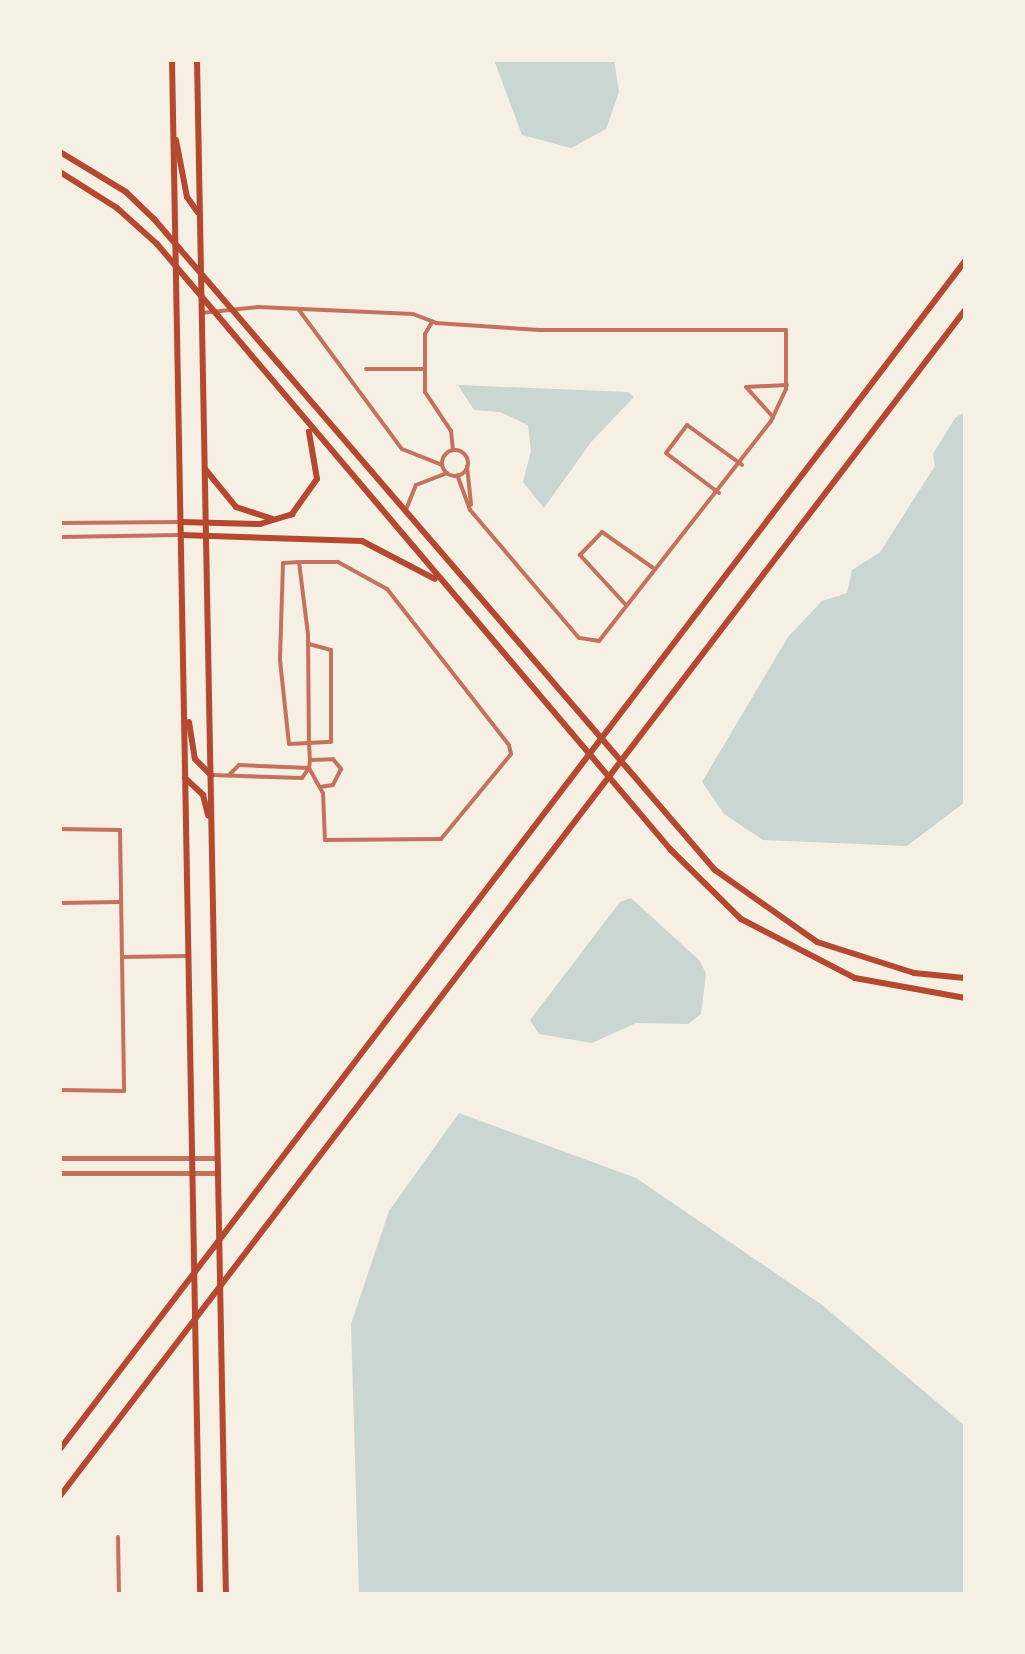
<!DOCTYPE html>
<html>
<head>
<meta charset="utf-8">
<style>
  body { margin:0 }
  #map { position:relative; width:1025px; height:1654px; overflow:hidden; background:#f6efe4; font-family:Poppins,sans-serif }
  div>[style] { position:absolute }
  .water>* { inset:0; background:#c9d6d2 }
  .minor>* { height:4px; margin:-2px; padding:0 2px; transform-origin:2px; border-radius:2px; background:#c5725c }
  .minor>.ring { margin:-2px; padding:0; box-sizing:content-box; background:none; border:4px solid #c5725c; border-radius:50% }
  .tertiary>* { height:5px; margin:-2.5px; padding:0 2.5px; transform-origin:2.5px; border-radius:2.5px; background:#c5725c }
  .primary>* { height:6px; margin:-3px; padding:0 3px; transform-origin:3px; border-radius:3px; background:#b5482f }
  .motorway>* { height:6px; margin:-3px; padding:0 3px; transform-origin:3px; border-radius:3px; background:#b5482f }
  span { translate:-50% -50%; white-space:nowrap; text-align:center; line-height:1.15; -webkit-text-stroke:8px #f6efe4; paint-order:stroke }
  .frame { position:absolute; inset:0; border:62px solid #f6efe4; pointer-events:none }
</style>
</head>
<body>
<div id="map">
  <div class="water">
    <i style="clip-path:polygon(494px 60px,614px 60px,619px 92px,606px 129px,571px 148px,522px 135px)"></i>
    <i style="clip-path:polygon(458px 385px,628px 392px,634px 397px,591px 442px,544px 508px,523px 482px,531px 451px,528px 425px,500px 412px,474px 410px)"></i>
    <i style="clip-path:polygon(965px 412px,965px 802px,907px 846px,763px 840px,724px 814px,702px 782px,788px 637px,822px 601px,847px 593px,852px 570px,880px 552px,935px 466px,933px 454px,955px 418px)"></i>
    <i style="clip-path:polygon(631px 898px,700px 961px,706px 974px,701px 1014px,688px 1024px,636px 1023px,592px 1043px,539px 1034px,530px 1020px,620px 902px)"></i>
    <i style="clip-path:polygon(459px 1113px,636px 1178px,822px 1305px,965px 1426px,965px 1594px,359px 1594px,351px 1324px,389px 1211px)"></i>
  </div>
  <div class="minor">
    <i style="left:299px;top:310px;width:173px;rotate:53.5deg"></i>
    <i style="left:402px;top:449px;width:43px;rotate:21.8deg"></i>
    <i style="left:201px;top:313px;width:57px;rotate:-6deg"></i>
    <i style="left:258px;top:307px;width:155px;rotate:2.6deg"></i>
    <i style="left:413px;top:314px;width:25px;rotate:21deg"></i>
    <i style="left:436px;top:323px;width:104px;rotate:3.9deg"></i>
    <i style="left:540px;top:330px;width:246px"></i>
    <i style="left:786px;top:330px;width:59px;rotate:90deg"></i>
    <i style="left:786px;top:389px;width:35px;rotate:115deg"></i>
    <i style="left:771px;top:421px;width:279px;rotate:128deg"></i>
    <i style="left:599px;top:641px;width:20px;rotate:-171deg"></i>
    <i style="left:579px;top:638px;width:168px;rotate:-130.4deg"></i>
    <i style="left:470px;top:510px;width:37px;rotate:-110deg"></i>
    <i style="left:432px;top:322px;width:14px;rotate:120deg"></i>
    <i style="left:425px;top:334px;width:58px;rotate:90deg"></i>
    <i style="left:425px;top:392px;width:47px;rotate:56.3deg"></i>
    <i style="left:451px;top:431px;width:19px;rotate:84deg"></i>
    <i style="left:366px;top:369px;width:59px"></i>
    <i style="left:773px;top:417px;width:40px;rotate:-132deg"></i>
    <i style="left:746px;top:387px;width:41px;rotate:-2.8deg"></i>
    <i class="ring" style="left:442px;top:450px;width:22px;height:22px"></i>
    <i style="left:467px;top:466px;width:39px;rotate:84deg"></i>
    <i style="left:719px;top:493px;width:66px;rotate:-143deg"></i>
    <i style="left:666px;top:453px;width:35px;rotate:-53deg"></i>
    <i style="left:687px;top:425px;width:68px;rotate:36deg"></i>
    <i style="left:405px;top:512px;width:29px;rotate:-68deg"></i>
    <i style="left:416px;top:485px;width:33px;rotate:-21deg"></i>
    <i style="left:60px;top:523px;width:121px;rotate:-0.5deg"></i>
    <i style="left:60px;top:537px;width:120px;rotate:-1deg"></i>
    <i style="left:299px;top:562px;width:73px;rotate:82.9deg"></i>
    <i style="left:308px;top:634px;width:109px;rotate:89.5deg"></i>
    <i style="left:309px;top:743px;width:17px;rotate:87deg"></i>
    <i style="left:310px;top:760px;width:8px;rotate:97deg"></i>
    <i style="left:309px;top:768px;width:29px;rotate:61deg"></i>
    <i style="left:323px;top:793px;width:47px;rotate:87.6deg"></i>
    <i style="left:325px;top:840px;width:116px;rotate:-0.5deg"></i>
    <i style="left:441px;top:839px;width:110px;rotate:-50.5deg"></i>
    <i style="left:511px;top:754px;width:9px;rotate:-103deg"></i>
    <i style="left:509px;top:745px;width:198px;rotate:-128deg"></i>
    <i style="left:387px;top:589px;width:56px;rotate:-151.1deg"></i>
    <i style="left:338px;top:562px;width:39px;rotate:180deg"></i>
    <i style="left:299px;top:562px;width:16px;rotate:176deg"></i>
    <i style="left:283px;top:563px;width:97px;rotate:91.8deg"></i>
    <i style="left:280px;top:660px;width:84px;rotate:83.9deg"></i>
    <i style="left:289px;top:744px;width:20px;rotate:-3deg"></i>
    <i style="left:309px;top:743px;width:22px;rotate:-3deg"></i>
    <i style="left:331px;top:742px;width:92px;rotate:-90deg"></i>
    <i style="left:331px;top:650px;width:24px;rotate:-165deg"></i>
    <i style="left:625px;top:604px;width:67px;rotate:-132.6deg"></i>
    <i style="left:580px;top:555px;width:32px;rotate:-46deg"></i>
    <i style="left:602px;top:532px;width:62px;rotate:35.2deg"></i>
    <i style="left:310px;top:760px;width:23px;rotate:-2deg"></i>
    <i style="left:333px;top:759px;width:13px;rotate:51deg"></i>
    <i style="left:341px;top:769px;width:18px;rotate:117deg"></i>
    <i style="left:333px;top:785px;width:13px;rotate:171deg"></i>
    <i style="left:230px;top:774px;width:13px;rotate:-45deg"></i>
    <i style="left:239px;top:765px;width:70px;rotate:2.5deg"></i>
    <i style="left:211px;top:775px;width:91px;rotate:1.9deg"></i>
    <i style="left:302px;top:778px;width:12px;rotate:-55deg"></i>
    <i style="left:60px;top:829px;width:60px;rotate:1deg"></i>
    <i style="left:120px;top:830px;width:261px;rotate:89.1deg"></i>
    <i style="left:124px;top:1091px;width:64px;rotate:-179.1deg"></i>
    <i style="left:60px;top:903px;width:60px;rotate:-1deg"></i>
    <i style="left:122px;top:957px;width:65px;rotate:-0.9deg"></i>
    <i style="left:118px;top:1537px;width:57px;rotate:89deg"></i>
  </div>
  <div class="tertiary">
    <i style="left:60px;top:1158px;width:157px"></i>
    <i style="left:60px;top:1173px;width:158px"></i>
  </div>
  <div class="primary">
    <i style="left:172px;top:60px;width:1534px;rotate:88.95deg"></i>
    <i style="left:197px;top:60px;width:1534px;rotate:88.92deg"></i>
    <i style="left:176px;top:140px;width:58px;rotate:79.1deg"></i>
    <i style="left:187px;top:197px;width:19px;rotate:55deg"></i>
    <i style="left:60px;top:152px;width:77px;rotate:31.2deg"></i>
    <i style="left:126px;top:192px;width:39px;rotate:44deg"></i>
    <i style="left:154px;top:219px;width:859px;rotate:49.25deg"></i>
    <i style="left:715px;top:870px;width:125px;rotate:35.2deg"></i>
    <i style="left:817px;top:942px;width:102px;rotate:17.7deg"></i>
    <i style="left:914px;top:973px;width:51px;rotate:5.6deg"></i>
    <i style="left:60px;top:172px;width:67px;rotate:32.3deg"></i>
    <i style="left:117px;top:208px;width:54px;rotate:42deg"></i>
    <i style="left:157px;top:244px;width:795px;rotate:49.7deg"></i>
    <i style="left:671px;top:850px;width:98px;rotate:44.6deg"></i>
    <i style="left:741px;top:919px;width:128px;rotate:27.4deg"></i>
    <i style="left:855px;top:978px;width:112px;rotate:10.3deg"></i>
    <i style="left:205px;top:469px;width:49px;rotate:50.8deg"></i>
    <i style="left:236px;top:507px;width:38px;rotate:18deg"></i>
    <i style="left:181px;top:522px;width:79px;rotate:1.5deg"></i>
    <i style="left:260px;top:524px;width:34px;rotate:-17deg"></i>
    <i style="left:292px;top:514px;width:43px;rotate:-54.5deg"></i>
    <i style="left:317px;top:479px;width:48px;rotate:-99.7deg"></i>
    <i style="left:181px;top:535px;width:181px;rotate:1.9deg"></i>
    <i style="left:362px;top:541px;width:82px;rotate:27.5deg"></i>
    <i style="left:189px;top:722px;width:37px;rotate:81deg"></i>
    <i style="left:195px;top:759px;width:23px;rotate:45deg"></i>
    <i style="left:185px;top:778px;width:25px;rotate:43deg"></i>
    <i style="left:203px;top:795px;width:21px;rotate:76deg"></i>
  </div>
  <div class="motorway">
    <i style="left:60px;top:1449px;width:1493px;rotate:-52.7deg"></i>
    <i style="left:60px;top:1496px;width:1492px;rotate:-52.65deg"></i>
  </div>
  <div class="frame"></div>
</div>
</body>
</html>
